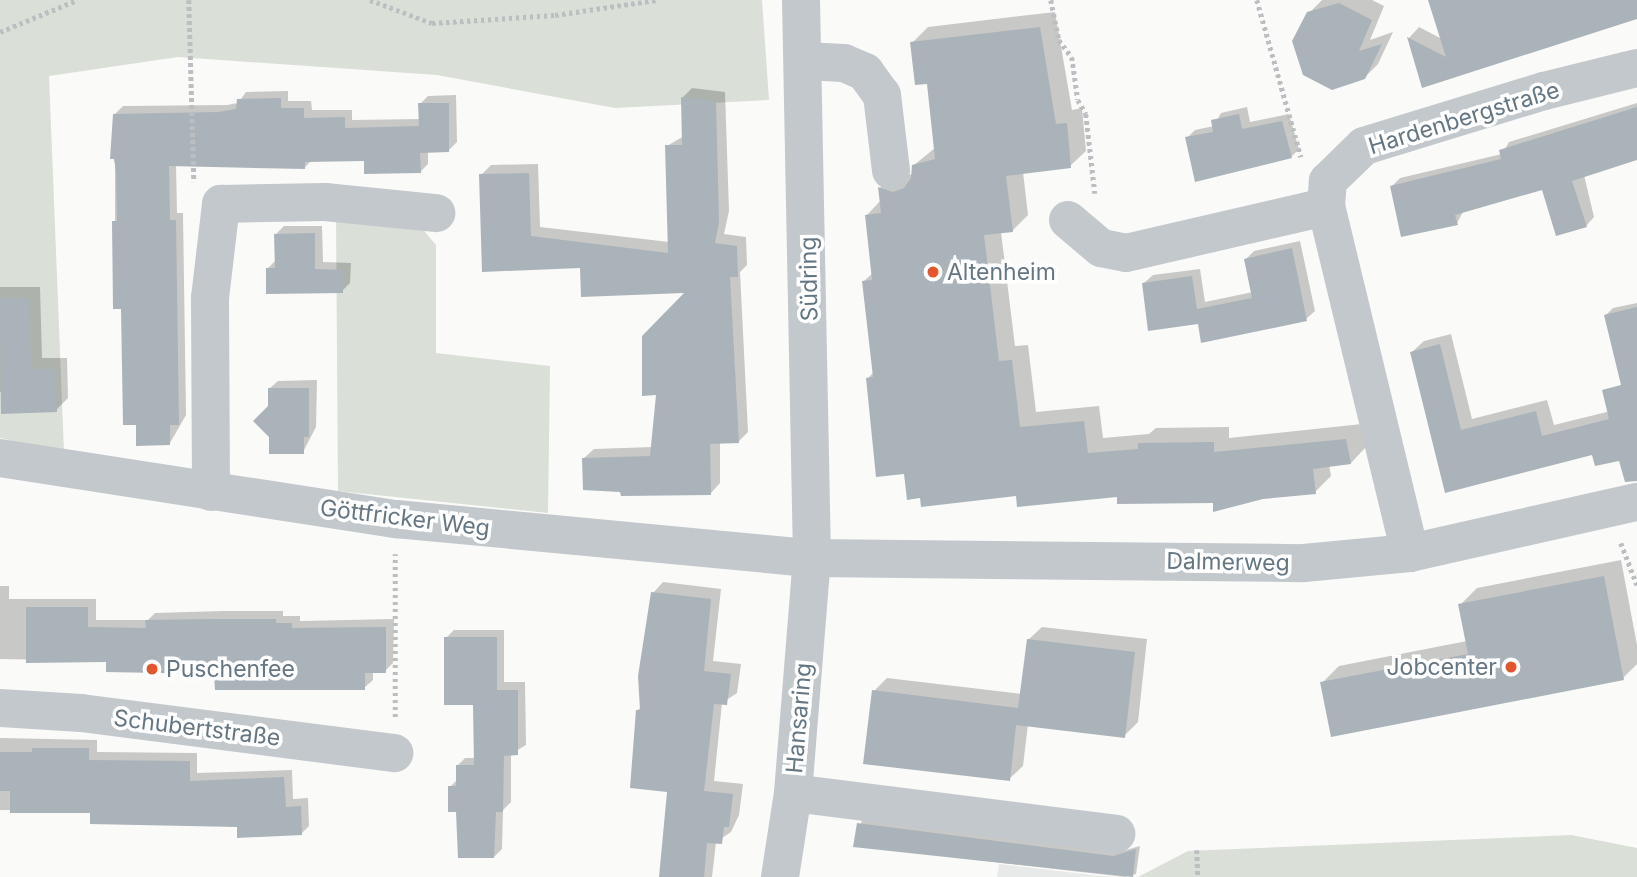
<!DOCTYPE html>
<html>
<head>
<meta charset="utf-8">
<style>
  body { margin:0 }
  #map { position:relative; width:1637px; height:877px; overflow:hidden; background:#fafaf8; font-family:Inter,sans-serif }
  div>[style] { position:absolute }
  .built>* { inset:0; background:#e8e9e9 }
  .green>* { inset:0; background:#dadfd7 }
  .shadow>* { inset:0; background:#0003 }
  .building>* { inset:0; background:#aab3b9 }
  .path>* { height:4.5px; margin-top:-2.25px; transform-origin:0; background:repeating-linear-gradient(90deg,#bbbfc2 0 3.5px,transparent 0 7px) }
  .minor>* { height:38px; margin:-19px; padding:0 19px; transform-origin:19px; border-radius:19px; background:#c3c8cc }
  .dots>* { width:19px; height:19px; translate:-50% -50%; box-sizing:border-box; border:4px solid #fff; border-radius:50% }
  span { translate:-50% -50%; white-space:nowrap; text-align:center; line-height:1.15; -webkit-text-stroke:7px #fff; paint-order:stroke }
  .street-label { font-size:23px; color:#657683 }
  .poi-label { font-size:23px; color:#657683 }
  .left { translate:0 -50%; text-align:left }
  .right { translate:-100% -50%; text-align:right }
</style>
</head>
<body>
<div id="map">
  <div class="built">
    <i style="clip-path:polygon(999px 864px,1110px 877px,997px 877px)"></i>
  </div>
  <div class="green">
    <i style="clip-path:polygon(0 0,762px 0,769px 100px,615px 108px,437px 75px,178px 57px,49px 76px,64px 452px,0 438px)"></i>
    <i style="clip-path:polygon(336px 215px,420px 226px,436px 245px,436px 353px,550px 366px,548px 513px,338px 491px)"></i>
    <i style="clip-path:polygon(1571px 835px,1637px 848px,1637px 877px,1138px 877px,1188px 851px)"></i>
  </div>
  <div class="shadow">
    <i style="clip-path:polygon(1322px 0,1372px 0,1384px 6px,1370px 40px,1393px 32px,1378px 64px,1364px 78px,1309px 13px)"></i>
    <i style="clip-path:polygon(1430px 0,1637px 0,1637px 17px,1423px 85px,1409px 38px,1419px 27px,1442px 39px)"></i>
    <i style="clip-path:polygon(1055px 12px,1072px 110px,1082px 108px,1086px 151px,1070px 166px,1023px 172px,1028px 215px,1012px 231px,1001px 232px,1015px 346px,1028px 345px,1036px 412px,1099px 406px,1103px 438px,1149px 434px,1156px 428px,1229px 427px,1229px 438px,1362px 424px,1366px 447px,1351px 463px,1329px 465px,1331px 476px,1315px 492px,1215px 501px,1118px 495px,922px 496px,905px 472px,868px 378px,874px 372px,864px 281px,873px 273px,867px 215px,881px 200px,880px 188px,896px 172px,913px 175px,914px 165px,935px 148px,928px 82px,912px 43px,928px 27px)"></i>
    <i style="clip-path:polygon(692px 88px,725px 92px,729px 211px,724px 234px,746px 237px,747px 265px,740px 272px,748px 432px,738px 442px,720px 442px,720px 483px,711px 493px,584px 458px,594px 449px,653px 447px,688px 291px,582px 266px,484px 270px,481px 175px,491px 165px,538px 164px,540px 227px,669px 242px,667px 146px,684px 136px,682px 98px)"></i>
    <i style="clip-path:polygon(288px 91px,288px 101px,311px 101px,312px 110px,352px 110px,352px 120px,421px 119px,420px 104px,428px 96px,456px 95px,457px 142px,449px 150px,428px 151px,428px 164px,420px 172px,366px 159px,312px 160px,305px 167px,176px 164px,177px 213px,183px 213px,186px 415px,170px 443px,123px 307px,115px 307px,115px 114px,123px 106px,227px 105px,238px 103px,246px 92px)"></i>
    <i style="clip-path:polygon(1637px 103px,1637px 158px,1584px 175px,1594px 217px,1586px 226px,1543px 188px,1464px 210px,1457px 223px,1392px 186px,1400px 178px,1502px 154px,1509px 142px)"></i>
    <i style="clip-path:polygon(1247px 107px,1250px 122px,1289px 114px,1299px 149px,1291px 157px,1187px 138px,1195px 130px,1214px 126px,1221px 113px)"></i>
    <i style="clip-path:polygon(284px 226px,322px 226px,323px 262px,351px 263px,350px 283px,342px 291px,267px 269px,276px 260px,276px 234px)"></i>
    <i style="clip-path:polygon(1300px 241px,1315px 311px,1306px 319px,1200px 322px,1144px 283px,1153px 275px,1200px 269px,1205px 302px,1253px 292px,1246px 259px,1254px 251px)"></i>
    <i style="clip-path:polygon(0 287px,40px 287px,42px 358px,67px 358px,68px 398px,56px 410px,0 392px)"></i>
    <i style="clip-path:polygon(1637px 303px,1637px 383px,1606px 315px,1613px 308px)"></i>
    <i style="clip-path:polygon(1451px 334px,1472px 419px,1547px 400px,1554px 425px,1635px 405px,1637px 451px,1594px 453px,1447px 491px,1412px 352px,1424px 341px)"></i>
    <i style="clip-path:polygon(317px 380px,316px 427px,303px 452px,270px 407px,269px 389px,278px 381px)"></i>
    <i style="clip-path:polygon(1621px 560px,1637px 645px,1637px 664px,1623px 678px,1322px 683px,1339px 666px,1467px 641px,1460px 605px,1477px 588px)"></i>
    <i style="clip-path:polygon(663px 582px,721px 589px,713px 661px,741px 664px,737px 693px,722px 703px,714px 781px,743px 784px,739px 815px,731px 832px,716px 842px,712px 877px,660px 877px,669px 791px,638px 710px,642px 706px,653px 593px)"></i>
    <i style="clip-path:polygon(0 586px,9px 586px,9px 599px,96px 599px,96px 620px,148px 620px,155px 613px,223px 611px,283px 611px,283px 616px,300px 616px,300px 621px,394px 619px,393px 663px,385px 671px,373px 671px,373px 680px,364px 688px,108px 661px,0 659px)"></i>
    <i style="clip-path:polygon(1042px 627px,1147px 639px,1138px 722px,1124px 736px,1028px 724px,1023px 766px,1009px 779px,874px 691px,887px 678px,1022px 694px,1028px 640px)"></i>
    <i style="clip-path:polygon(454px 630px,504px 630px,504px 682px,525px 682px,526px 745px,511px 754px,511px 802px,503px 810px,502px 849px,494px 857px,457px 810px,450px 787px,458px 779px,457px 766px,465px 758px,476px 758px,474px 703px,446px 638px)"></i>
    <i style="clip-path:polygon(0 738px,97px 740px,97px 752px,197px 753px,197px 773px,292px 770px,293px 799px,308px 798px,309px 826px,301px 834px,91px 811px,0 810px)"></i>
    <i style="clip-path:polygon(862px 820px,1119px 852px,1140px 846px,1136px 874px,1125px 877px,855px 846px)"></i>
  </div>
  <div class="building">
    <i style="clip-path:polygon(1428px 0,1637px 0,1637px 19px,1422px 88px,1407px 37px,1446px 57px)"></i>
    <i style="clip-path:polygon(1339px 3px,1372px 20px,1359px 51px,1382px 44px,1365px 79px,1332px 90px,1303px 75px,1292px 41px,1307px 12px)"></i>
    <i style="clip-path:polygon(1040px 27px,1056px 124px,1067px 123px,1071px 168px,1006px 176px,1013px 232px,984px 235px,999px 361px,1012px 360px,1020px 427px,1084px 421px,1088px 453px,1138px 449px,1138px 443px,1214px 442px,1214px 452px,1346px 439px,1351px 464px,1313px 469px,1316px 494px,1263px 499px,1213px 512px,1213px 503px,1117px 504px,1117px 497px,1017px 507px,1016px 496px,921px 507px,920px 498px,907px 500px,904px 474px,876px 477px,866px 378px,873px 377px,862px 281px,872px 280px,865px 215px,881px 213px,878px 187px,893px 192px,904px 188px,911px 178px,912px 165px,935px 159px,927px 84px,915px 85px,910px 42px)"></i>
    <i style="clip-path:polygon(681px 97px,716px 101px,719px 222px,715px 243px,737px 246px,738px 277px,730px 277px,739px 443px,710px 444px,711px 495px,621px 496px,620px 492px,583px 490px,582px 458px,650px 456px,656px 395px,642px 396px,642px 336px,684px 293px,581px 297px,580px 268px,482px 272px,479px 174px,529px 173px,531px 236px,668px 253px,665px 145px,682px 145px)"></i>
    <i style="clip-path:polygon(281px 98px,281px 108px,304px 108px,304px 118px,345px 117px,345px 128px,419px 126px,418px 103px,449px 103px,449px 152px,420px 153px,421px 173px,364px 174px,364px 161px,305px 162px,305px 169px,169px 166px,170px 220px,176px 220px,179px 425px,170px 425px,170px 445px,136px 446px,136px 425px,123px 425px,121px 309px,113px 309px,112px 221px,117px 221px,116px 171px,114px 159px,110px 159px,113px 114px,218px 112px,236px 109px,237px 99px)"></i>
    <i style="clip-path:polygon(1637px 107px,1637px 160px,1572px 181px,1587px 227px,1556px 236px,1542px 190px,1455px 215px,1458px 225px,1401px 237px,1390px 186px,1501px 159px,1499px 150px)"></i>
    <i style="clip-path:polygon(1239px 114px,1242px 129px,1282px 121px,1292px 158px,1195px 182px,1185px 137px,1213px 132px,1211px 120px)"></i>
    <i style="clip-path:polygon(315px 233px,315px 269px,343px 270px,343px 293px,266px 294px,266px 268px,275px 268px,274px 234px)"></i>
    <i style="clip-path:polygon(1292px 248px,1307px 321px,1201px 343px,1198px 324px,1148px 331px,1142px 283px,1192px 276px,1197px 309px,1252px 298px,1244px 259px)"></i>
    <i style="clip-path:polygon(0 298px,29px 298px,31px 369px,55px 369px,57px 412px,1px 414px)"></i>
    <i style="clip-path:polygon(1637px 307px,1637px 481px,1625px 482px,1619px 461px,1595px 466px,1592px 455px,1445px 493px,1410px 352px,1440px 344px,1461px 430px,1536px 411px,1542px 436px,1609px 419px,1602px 390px,1621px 385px,1604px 315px)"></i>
    <i style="clip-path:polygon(268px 388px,309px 388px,309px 437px,304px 437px,304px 454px,269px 454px,269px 437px,253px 421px,268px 406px)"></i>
    <i style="clip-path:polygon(1604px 576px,1624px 680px,1331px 737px,1320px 682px,1468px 654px,1458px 604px)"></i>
    <i style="clip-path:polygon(651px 592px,711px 599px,704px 671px,731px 674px,727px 705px,714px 704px,704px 791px,733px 794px,729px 827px,724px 827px,722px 844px,707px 843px,704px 877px,659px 877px,667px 792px,630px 788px,636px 710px,640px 710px,638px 676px)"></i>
    <i style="clip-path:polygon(26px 607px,88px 607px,88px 627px,146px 628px,145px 620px,214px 619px,276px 619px,276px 623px,292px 623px,292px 628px,386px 627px,386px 673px,365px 673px,365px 690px,215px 690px,214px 674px,106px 672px,106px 662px,26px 663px)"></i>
    <i style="clip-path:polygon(444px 637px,497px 637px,497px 690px,518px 690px,518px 755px,504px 756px,503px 812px,496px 812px,494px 858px,458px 858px,456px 812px,448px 812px,448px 786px,456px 786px,456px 765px,474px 765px,473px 705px,444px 705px)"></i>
    <i style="clip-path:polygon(1027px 639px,1135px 652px,1125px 738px,1016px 725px,1010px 781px,863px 764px,872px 690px,1018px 708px)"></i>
    <i style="clip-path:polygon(32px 748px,89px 748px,89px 760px,190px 761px,190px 781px,284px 777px,286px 807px,301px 806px,302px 835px,237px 838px,237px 827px,90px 824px,90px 813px,10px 813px,10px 791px,0 791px,0 752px,32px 752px)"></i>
    <i style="clip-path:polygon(857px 823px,1113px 856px,1136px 849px,1133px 877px,853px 847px)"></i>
  </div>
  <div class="path">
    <i style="left:189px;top:0;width:182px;rotate:88.4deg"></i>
    <i style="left:370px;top:0;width:66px;rotate:20.4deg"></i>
    <i style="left:432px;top:23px;width:123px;rotate:-3.7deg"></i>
    <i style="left:555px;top:15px;width:102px;rotate:-8.4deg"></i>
    <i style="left:1051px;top:0;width:41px;rotate:78.7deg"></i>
    <i style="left:1059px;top:40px;width:21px;rotate:53deg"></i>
    <i style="left:1072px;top:57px;width:43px;rotate:82.1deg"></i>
    <i style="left:1078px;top:100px;width:16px;rotate:60deg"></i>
    <i style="left:1086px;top:114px;width:80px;rotate:83.5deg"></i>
    <i style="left:1257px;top:0;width:163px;rotate:74.3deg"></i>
    <i style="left:0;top:32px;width:83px;rotate:-22.6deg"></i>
    <i style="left:1621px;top:543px;width:45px;rotate:69.1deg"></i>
    <i style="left:395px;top:717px;width:163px;rotate:-90deg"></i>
    <i style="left:1197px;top:850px;width:27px;rotate:88deg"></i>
  </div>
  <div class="minor">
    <i style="left:804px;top:61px;width:40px;rotate:2.9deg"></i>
    <i style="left:844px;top:63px;width:23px;rotate:23deg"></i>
    <i style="left:865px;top:72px;width:29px;rotate:54deg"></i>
    <i style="left:882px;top:95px;width:76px;rotate:83.2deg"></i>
    <i style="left:1068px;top:220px;width:43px;rotate:40.3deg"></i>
    <i style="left:1101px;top:248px;width:25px;rotate:11deg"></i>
    <i style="left:1126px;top:253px;width:205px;rotate:-13deg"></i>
    <i style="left:0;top:458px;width:401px;rotate:8.8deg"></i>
    <i style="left:396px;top:519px;width:418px;rotate:5.4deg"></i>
    <i style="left:812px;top:558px;width:492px;rotate:0.6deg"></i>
    <i style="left:1304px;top:563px;width:106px;rotate:-5.4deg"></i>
    <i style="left:1410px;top:553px;width:233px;rotate:-12.7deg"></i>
    <i style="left:211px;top:492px;width:194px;rotate:-90.3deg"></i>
    <i style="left:210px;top:298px;width:95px;rotate:-83.3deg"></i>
    <i style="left:221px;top:204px;width:104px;rotate:-1.1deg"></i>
    <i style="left:325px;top:202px;width:112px;rotate:5.7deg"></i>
    <i style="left:1410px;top:553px;width:356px;rotate:-103.6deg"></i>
    <i style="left:1326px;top:207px;width:26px;rotate:-86deg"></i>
    <i style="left:1328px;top:181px;width:50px;rotate:-44.2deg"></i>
    <i style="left:1364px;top:146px;width:188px;rotate:-17deg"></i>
    <i style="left:1544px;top:91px;width:96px;rotate:-13.9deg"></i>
    <i style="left:0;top:708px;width:81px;rotate:3.5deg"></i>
    <i style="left:81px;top:713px;width:316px;rotate:7.3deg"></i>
    <i style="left:793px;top:793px;width:326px;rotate:7.2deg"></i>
    <i style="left:780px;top:877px;width:85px;rotate:-81.2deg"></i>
    <i style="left:793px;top:793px;width:236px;rotate:-85.4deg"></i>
    <i style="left:812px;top:558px;width:558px;rotate:-91.13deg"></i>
  </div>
  <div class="dots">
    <i style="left:933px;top:272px;background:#e4572e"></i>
    <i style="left:1511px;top:667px;background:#e4572e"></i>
    <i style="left:152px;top:669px;background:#e4572e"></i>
  </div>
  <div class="street-label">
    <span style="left:1464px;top:118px;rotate:-17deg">Hardenbergstraße</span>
    <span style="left:809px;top:279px;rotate:-91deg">Südring</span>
    <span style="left:405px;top:518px;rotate:7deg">Göttfricker Weg</span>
    <span style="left:1228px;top:562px;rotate:1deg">Dalmerweg</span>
    <span style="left:799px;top:718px;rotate:-85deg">Hansaring</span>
    <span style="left:197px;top:728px;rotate:7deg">Schubertstraße</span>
  </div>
  <div class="poi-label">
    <span class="left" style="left:947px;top:272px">Altenheim</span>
    <span class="right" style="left:1497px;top:667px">Jobcenter</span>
    <span class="left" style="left:166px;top:669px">Puschenfee</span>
  </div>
</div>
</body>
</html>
